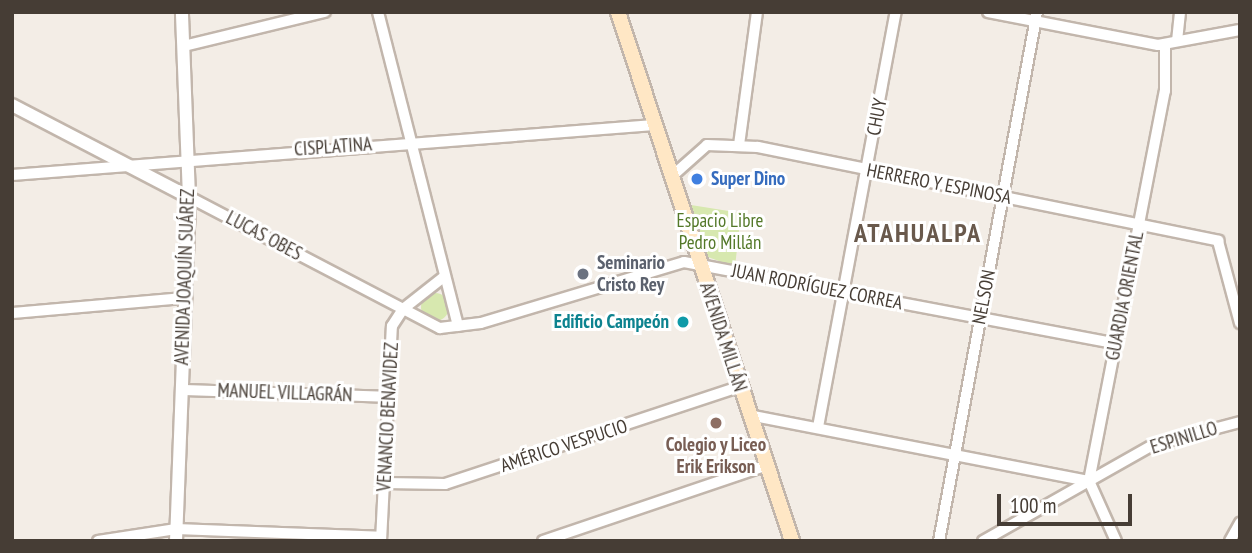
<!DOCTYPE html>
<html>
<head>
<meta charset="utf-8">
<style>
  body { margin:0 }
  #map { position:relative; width:1252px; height:553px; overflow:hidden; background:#f3ede6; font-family:"PT Sans Narrow",sans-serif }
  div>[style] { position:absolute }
  .green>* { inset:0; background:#d7e8af }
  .round { border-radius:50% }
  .roads { filter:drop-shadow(2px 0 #c2b6ac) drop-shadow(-2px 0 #c2b6ac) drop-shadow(0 2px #c2b6ac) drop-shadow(0 -2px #c2b6ac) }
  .minor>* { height:10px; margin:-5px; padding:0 5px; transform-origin:5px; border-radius:5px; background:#fff }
  .tertiary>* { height:12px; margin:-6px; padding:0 6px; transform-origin:6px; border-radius:6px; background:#fff }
  .secondary>* { height:14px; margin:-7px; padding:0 7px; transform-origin:7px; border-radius:7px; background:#ffe7c5 }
  .dots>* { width:19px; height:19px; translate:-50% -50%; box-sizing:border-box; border:4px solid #fff; border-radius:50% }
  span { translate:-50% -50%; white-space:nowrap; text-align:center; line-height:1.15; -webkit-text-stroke:6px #fff; paint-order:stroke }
  .street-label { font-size:19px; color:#463d35 }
  .shop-label { font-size:19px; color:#366cbe; font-weight:700 }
  .left { translate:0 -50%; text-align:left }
  .park-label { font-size:19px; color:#537828 }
  .worship-label { font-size:19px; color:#5b616d; font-weight:700 }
  .culture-label { font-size:19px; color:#0d838f; font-weight:700 }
  .right { translate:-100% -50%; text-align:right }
  .education-label { font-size:19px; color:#785e54; font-weight:700 }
  .district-label { font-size:26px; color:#69594c; font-weight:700; letter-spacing:2px }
  .frame { position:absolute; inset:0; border:14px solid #463d35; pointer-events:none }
  .scale { position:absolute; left:997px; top:494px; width:135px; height:32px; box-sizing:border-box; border:4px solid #463d35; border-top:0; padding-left:9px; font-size:21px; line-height:24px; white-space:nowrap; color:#463d35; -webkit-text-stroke:5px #fff; paint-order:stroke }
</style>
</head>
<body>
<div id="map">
  <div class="green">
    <i style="clip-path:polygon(691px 205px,741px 213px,735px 267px,708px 257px)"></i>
    <i class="round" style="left:421px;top:293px;width:28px;height:28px"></i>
  </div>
  <div class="roads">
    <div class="minor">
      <i style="left:378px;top:12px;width:324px;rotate:75.7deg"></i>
      <i style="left:988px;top:12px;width:173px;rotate:11deg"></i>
      <i style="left:1158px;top:45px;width:83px;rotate:-10.4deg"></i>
      <i style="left:1177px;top:41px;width:29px;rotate:-84deg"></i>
      <i style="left:184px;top:46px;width:145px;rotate:-13.6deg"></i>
      <i style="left:739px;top:145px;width:134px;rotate:-82.3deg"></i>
      <i style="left:12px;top:175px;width:644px;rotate:-4.45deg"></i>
      <i style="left:671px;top:177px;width:48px;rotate:-41.6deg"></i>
      <i style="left:707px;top:145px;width:51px;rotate:2.2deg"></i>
      <i style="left:758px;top:147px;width:470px;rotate:11.5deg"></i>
      <i style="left:1218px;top:241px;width:85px;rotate:75deg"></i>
      <i style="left:189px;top:197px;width:283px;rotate:27.6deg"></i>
      <i style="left:440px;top:328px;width:41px;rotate:-7deg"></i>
      <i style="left:481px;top:323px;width:212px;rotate:-16.7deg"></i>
      <i style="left:684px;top:262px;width:440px;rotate:10.7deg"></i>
      <i style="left:12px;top:313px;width:173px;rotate:-5deg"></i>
      <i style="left:182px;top:390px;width:206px;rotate:1.9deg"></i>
      <i style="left:749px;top:415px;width:346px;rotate:11deg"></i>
      <i style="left:818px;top:427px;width:422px;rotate:-79.4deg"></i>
      <i style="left:385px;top:483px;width:60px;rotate:1deg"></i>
      <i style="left:445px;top:484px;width:310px;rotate:-18.3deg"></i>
      <i style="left:98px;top:541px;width:79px;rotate:-8.7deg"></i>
      <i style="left:176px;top:529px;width:205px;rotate:2.2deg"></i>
      <i style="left:381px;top:541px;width:215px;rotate:-87.1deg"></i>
      <i style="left:392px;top:326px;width:20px;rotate:-57deg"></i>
      <i style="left:403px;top:309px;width:53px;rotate:-38.2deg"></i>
      <i style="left:543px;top:541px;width:234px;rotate:-18.7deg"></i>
      <i style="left:939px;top:541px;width:538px;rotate:-79.5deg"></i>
      <i style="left:983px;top:541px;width:195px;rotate:-29.5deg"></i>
      <i style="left:1153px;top:445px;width:90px;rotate:-14.8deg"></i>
      <i style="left:1116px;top:541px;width:66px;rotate:-114.2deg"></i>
      <i style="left:1089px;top:481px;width:397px;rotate:-79deg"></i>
      <i style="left:1165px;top:91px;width:47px;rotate:-90deg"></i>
      <i style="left:1230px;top:541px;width:21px;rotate:-61deg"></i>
    </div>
    <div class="tertiary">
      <i style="left:12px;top:105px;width:199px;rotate:27.5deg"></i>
      <i style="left:176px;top:541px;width:344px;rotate:-87.8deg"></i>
      <i style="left:189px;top:197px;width:185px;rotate:-92.2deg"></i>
    </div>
    <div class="secondary">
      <i style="left:618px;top:12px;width:557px;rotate:71.79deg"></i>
    </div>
  </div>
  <div class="dots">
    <i style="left:697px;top:179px;background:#3f7fe0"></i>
    <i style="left:583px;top:274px;background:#6b7280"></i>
    <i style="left:683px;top:322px;background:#0f9aa8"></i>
    <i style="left:716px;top:423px;background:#8d6e63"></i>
  </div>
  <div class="street-label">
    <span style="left:877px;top:117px;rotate:-79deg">CHUY</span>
    <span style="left:333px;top:147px;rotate:-4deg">CISPLATINA</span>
    <span style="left:939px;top:184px;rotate:11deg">HERRERO Y ESPINOSA</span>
    <span style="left:264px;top:236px;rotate:28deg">LUCAS OBES</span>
    <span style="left:185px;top:277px;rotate:-88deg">AVENIDA JOAQUÍN SUÁREZ</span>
    <span style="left:817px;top:287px;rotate:11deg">JUAN RODRÍGUEZ CORREA</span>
    <span style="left:1125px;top:296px;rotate:-79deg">GUARDIA ORIENTAL</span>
    <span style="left:984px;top:297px;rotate:-79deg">NELSON</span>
    <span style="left:723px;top:337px;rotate:72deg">AVENIDA MILLÁN</span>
    <span style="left:285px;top:393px;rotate:2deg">MANUEL VILLAGRÁN</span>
    <span style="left:388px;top:417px;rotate:-87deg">VENANCIO BENAVIDEZ</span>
    <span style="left:1184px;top:438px;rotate:-17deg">ESPINILLO</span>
    <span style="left:564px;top:446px;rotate:-18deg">AMÉRICO VESPUCIO</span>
  </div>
  <div class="shop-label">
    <span class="left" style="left:711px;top:179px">Super Dino</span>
  </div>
  <div class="park-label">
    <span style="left:720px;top:232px">Espacio Libre<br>Pedro Millán</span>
  </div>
  <div class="worship-label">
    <span class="left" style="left:597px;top:274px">Seminario<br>Cristo Rey</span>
  </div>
  <div class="culture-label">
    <span class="right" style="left:669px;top:322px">Edificio Campeón</span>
  </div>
  <div class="education-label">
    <span style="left:716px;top:456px">Colegio y Liceo<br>Erik Erikson</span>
  </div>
  <div class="district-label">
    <span style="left:918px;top:233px">ATAHUALPA</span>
  </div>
  <div class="frame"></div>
  <div class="scale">100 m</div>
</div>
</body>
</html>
